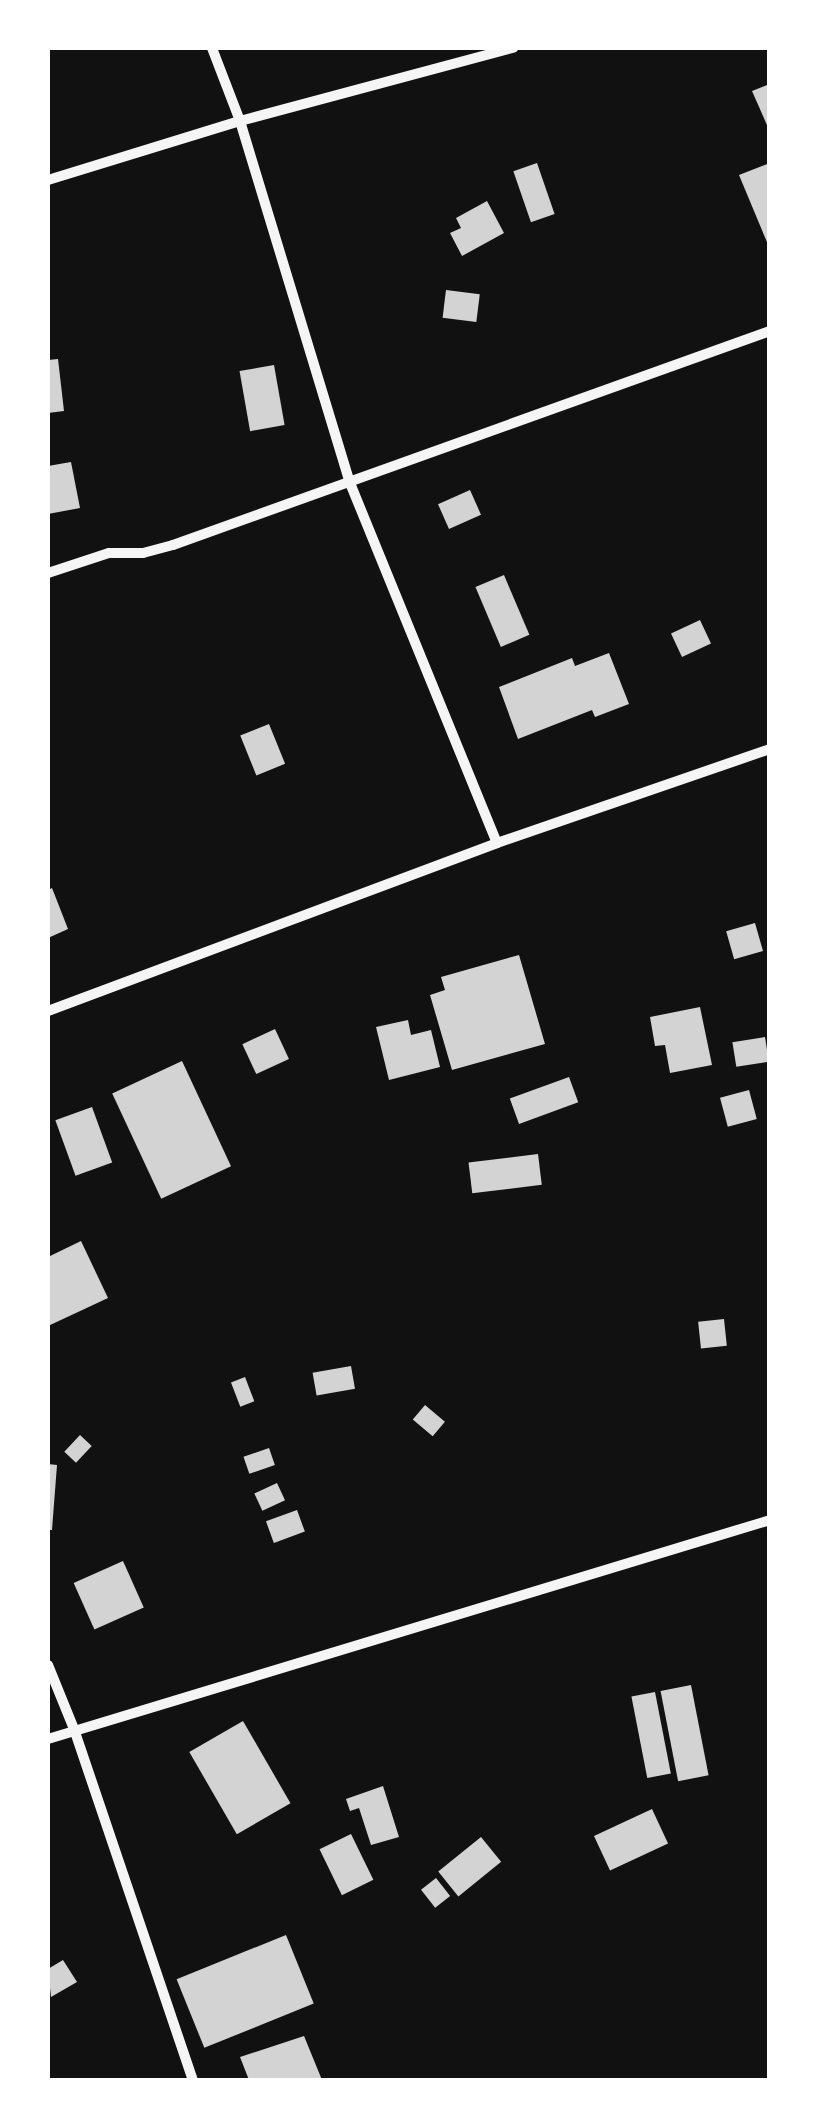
<!DOCTYPE html>
<html>
<head>
<meta charset="utf-8">
<style>
  body { margin:0 }
  #map { position:relative; width:817px; height:2128px; overflow:hidden; background:#111; font-family:Poppins,sans-serif }
  div>[style] { position:absolute }
  .building>* { inset:0; background:#d3d3d3; transform-origin:0 0 }
  .minor>* { height:10px; margin:-5px; padding:0 5px; transform-origin:5px; border-radius:5px; background:#f5f5f5 }
  span { translate:-50% -50%; white-space:nowrap; text-align:center; line-height:1.15; -webkit-text-stroke:8px #fff; paint-order:stroke }
  .frame { position:absolute; inset:0; border:50px solid #fff; pointer-events:none }
</style>
</head>
<body>
<div id="map">
  <div class="building">
    <i style="clip-path:polygon(770px 84px,770px 132px,752px 91px)"></i>
    <i style="left:537px;top:163px;width:54px;height:25px;rotate:71deg"></i>
    <i style="clip-path:polygon(770px 163px,770px 247px,769px 247px,739px 175px)"></i>
    <i style="clip-path:polygon(487px 201px,504px 233px,462px 256px,450px 233px,461px 228px,456px 218px)"></i>
    <i style="left:446px;top:290px;width:34px;height:28px;rotate:7deg"></i>
    <i style="clip-path:polygon(58px 359px,64px 411px,48px 413px,48px 360px)"></i>
    <i style="left:274px;top:365px;width:61px;height:35px;rotate:80deg"></i>
    <i style="clip-path:polygon(71px 462px,80px 508px,48px 514px,48px 466px)"></i>
    <i style="left:470px;top:490px;width:27px;height:35px;rotate:66deg"></i>
    <i style="left:504px;top:575px;width:65px;height:31px;rotate:67deg"></i>
    <i style="left:700px;top:620px;width:26px;height:32px;rotate:65deg"></i>
    <i style="clip-path:polygon(609px 653px,629px 704px,595px 717px,592px 710px,518px 739px,499px 687px,572px 658px,575px 666px)"></i>
    <i style="left:269px;top:724px;width:43px;height:31px;rotate:68deg"></i>
    <i style="clip-path:polygon(52px 888px,68px 929px,48px 938px,48px 890px)"></i>
    <i style="left:755px;top:923px;width:29px;height:30px;rotate:74deg"></i>
    <i style="clip-path:polygon(519px 955px,545px 1044px,452px 1070px,430px 995px,445px 990px,441px 977px)"></i>
    <i style="clip-path:polygon(700px 1007px,712px 1065px,670px 1073px,665px 1045px,655px 1046px,650px 1017px)"></i>
    <i style="clip-path:polygon(408px 1020px,411px 1035px,431px 1030px,440px 1067px,389px 1080px,376px 1027px)"></i>
    <i style="left:275px;top:1029px;width:33px;height:36px;rotate:65deg"></i>
    <i style="left:765px;top:1037px;width:25px;height:33px;rotate:81deg"></i>
    <i style="left:182px;top:1061px;width:116px;height:77px;rotate:65deg"></i>
    <i style="left:569px;top:1077px;width:27px;height:63px;rotate:70deg"></i>
    <i style="left:749px;top:1090px;width:30px;height:30px;rotate:75deg"></i>
    <i style="left:92px;top:1107px;width:59px;height:39px;rotate:70deg"></i>
    <i style="left:538px;top:1154px;width:31px;height:70px;rotate:83deg"></i>
    <i style="clip-path:polygon(81px 1241px,108px 1298px,48px 1326px,48px 1257px)"></i>
    <i style="left:724px;top:1319px;width:27px;height:26px;rotate:84deg"></i>
    <i style="left:351px;top:1366px;width:23px;height:39px;rotate:80deg"></i>
    <i style="left:245px;top:1377px;width:26px;height:15px;rotate:69deg"></i>
    <i style="left:425px;top:1405px;width:26px;height:19px;rotate:40deg"></i>
    <i style="left:80px;top:1435px;width:16px;height:23px;rotate:43deg"></i>
    <i style="left:269px;top:1448px;width:18px;height:27px;rotate:71deg"></i>
    <i style="clip-path:polygon(48px 1464px,57px 1465px,52px 1530px,48px 1530px)"></i>
    <i style="left:277px;top:1483px;width:19px;height:25px;rotate:65deg"></i>
    <i style="left:297px;top:1510px;width:23px;height:33px;rotate:70deg"></i>
    <i style="left:123px;top:1561px;width:51px;height:54px;rotate:66deg"></i>
    <i style="left:691px;top:1685px;width:92px;height:31px;rotate:79deg"></i>
    <i style="left:655px;top:1692px;width:83px;height:24px;rotate:79deg"></i>
    <i style="left:243px;top:1721px;width:95px;height:62px;rotate:60deg"></i>
    <i style="clip-path:polygon(383px 1786px,399px 1837px,371px 1845px,359px 1808px,350px 1811px,346px 1799px)"></i>
    <i style="left:652px;top:1809px;width:38px;height:64px;rotate:65deg"></i>
    <i style="left:351px;top:1834px;width:51px;height:35px;rotate:64deg"></i>
    <i style="left:481px;top:1837px;width:32px;height:55px;rotate:51deg"></i>
    <i style="left:436px;top:1878px;width:23px;height:19px;rotate:52deg"></i>
    <i style="left:286px;top:1935px;width:74px;height:118px;rotate:68deg"></i>
    <i style="clip-path:polygon(63px 1960px,77px 1982px,51px 1997px,48px 1969px)"></i>
    <i style="clip-path:polygon(304px 2036px,322px 2080px,249px 2080px,240px 2057px)"></i>
  </div>
  <div class="minor">
    <i style="left:212px;top:48px;width:78px;rotate:69deg"></i>
    <i style="left:240px;top:121px;width:378px;rotate:73.1deg"></i>
    <i style="left:350px;top:483px;width:389px;rotate:67.8deg"></i>
    <i style="left:48px;top:180px;width:201px;rotate:-17.1deg"></i>
    <i style="left:240px;top:121px;width:283px;rotate:-15deg"></i>
    <i style="left:48px;top:573px;width:64px;rotate:-18.2deg"></i>
    <i style="left:109px;top:553px;width:34px"></i>
    <i style="left:143px;top:553px;width:31px;rotate:-15deg"></i>
    <i style="left:173px;top:545px;width:634px;rotate:-19.72deg"></i>
    <i style="left:48px;top:1011px;width:479px;rotate:-20.5deg"></i>
    <i style="left:497px;top:843px;width:289px;rotate:-19deg"></i>
    <i style="left:48px;top:1665px;width:69px;rotate:67.9deg"></i>
    <i style="left:74px;top:1729px;width:371px;rotate:71.3deg"></i>
    <i style="left:48px;top:1739px;width:754px;rotate:-16.87deg"></i>
  </div>
  <div class="frame"></div>
</div>
</body>
</html>
